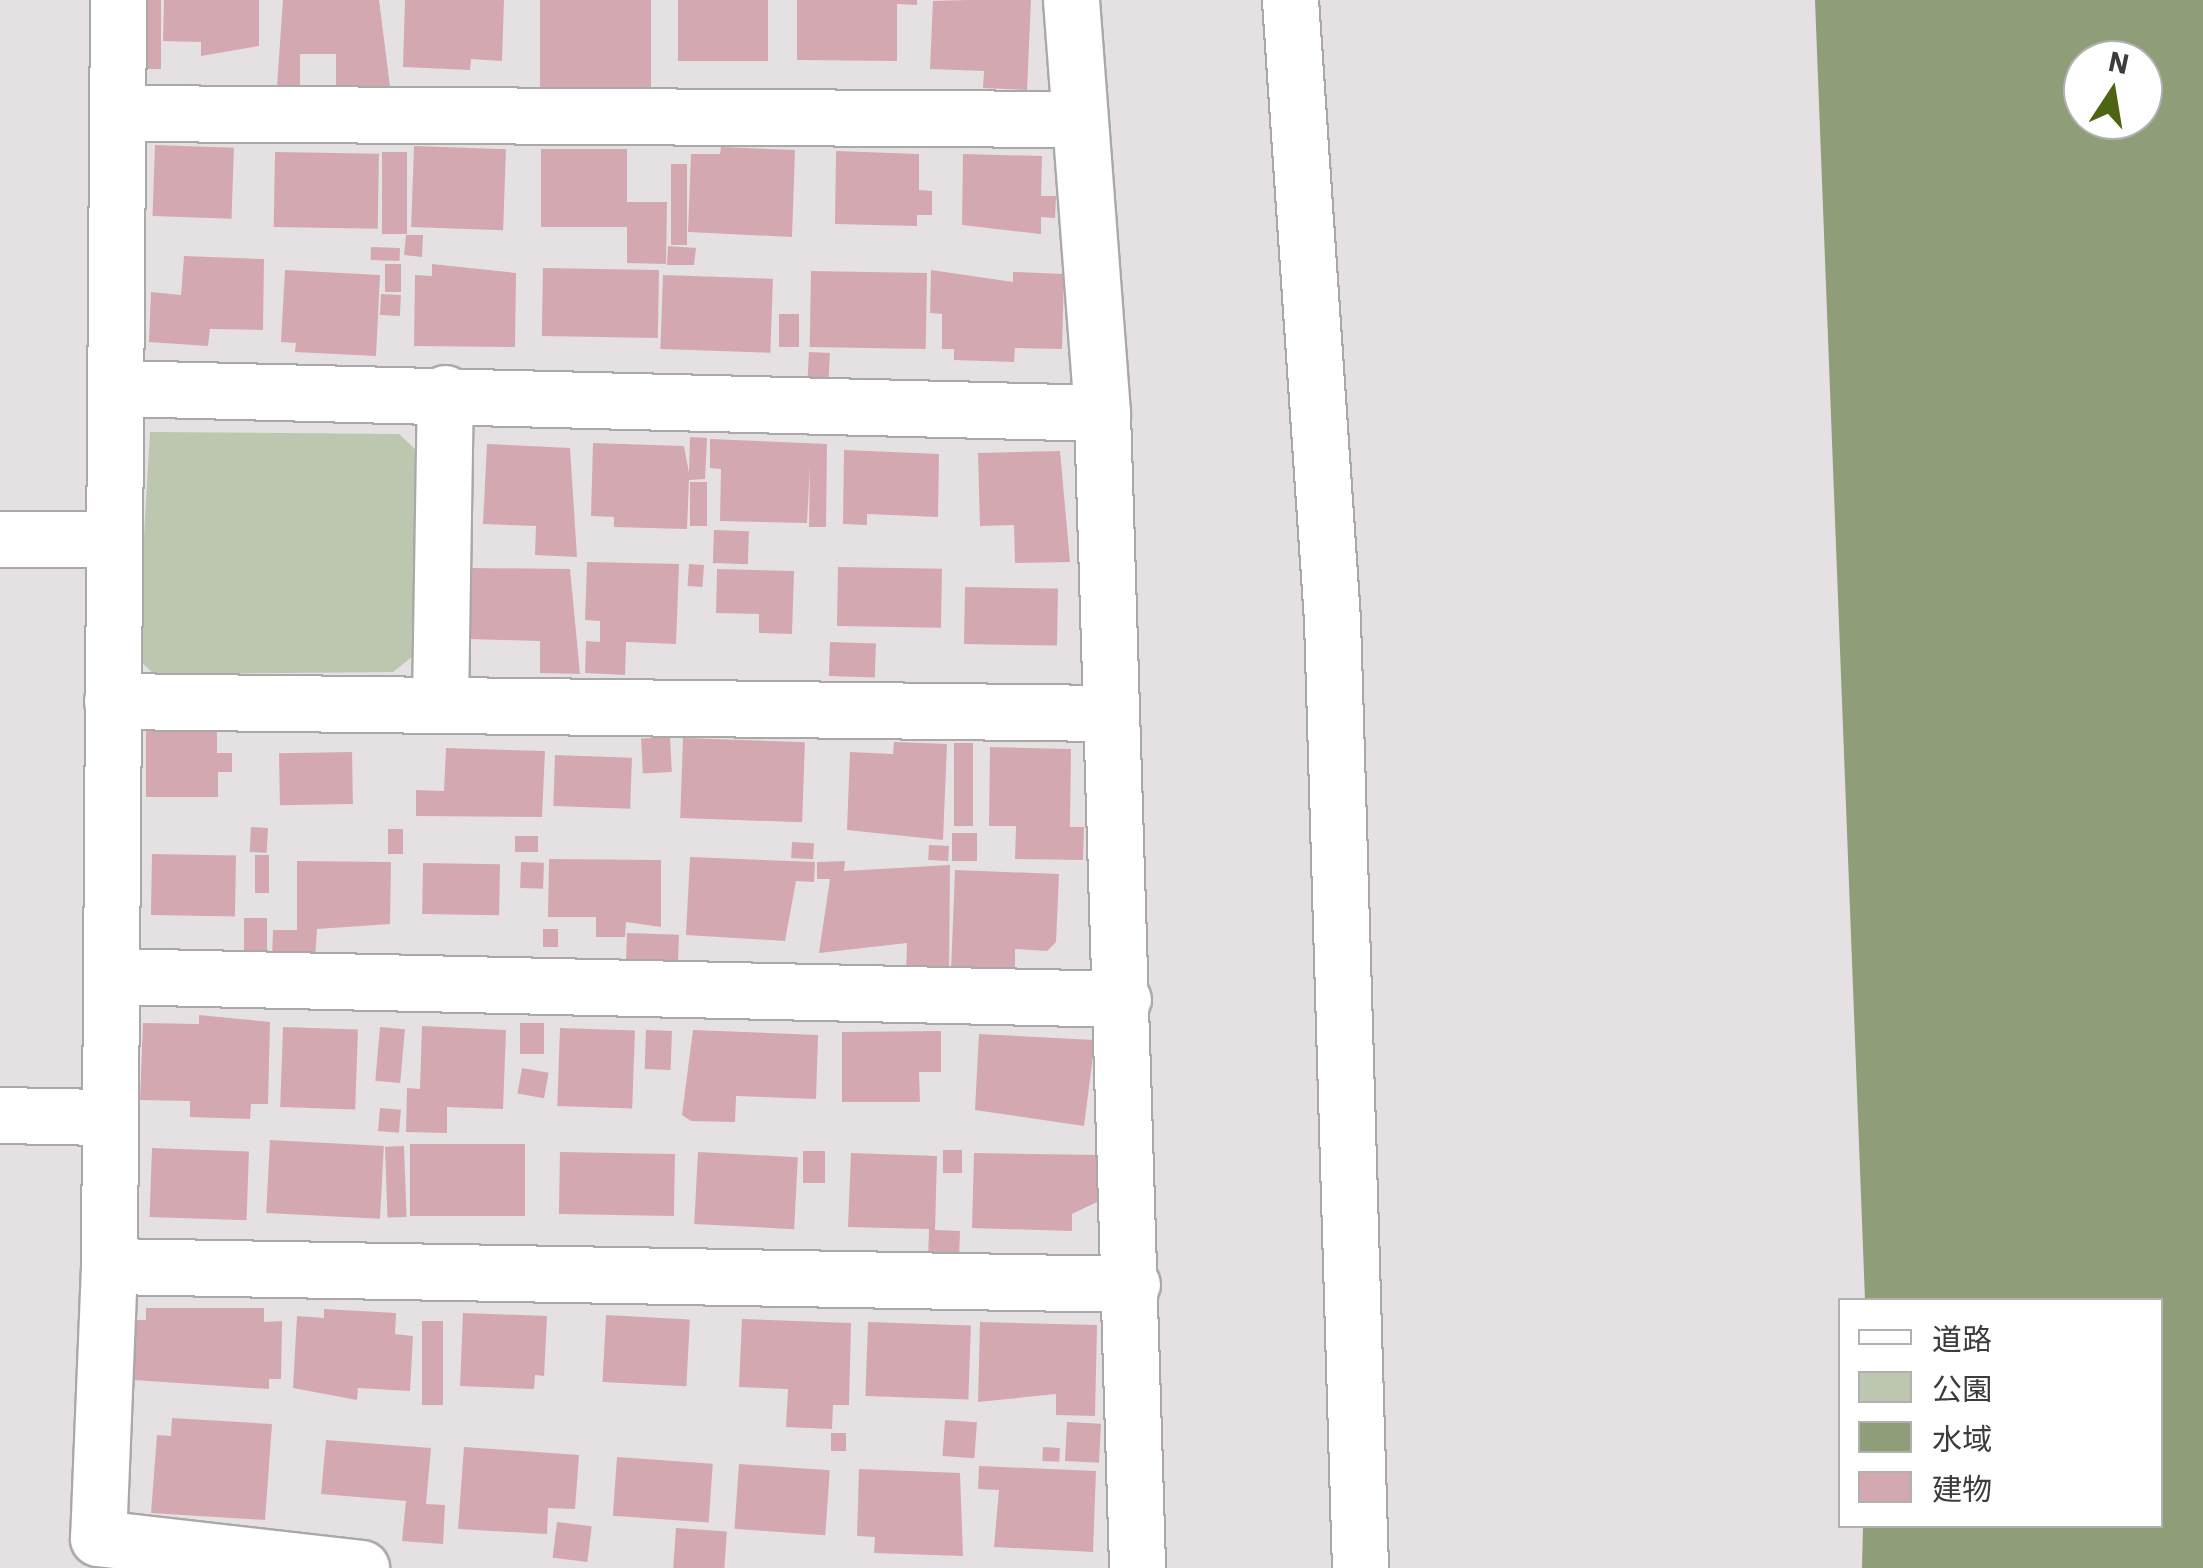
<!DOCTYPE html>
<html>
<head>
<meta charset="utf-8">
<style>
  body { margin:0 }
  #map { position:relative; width:2203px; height:1568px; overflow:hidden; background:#e5e1e2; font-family:"IBM Plex Sans","Noto Sans JP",sans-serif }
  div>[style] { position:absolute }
  .green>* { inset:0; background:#bdc6af }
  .water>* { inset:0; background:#8f9d79 }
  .building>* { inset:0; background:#d4a8b1; transform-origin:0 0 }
  .roads { filter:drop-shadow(2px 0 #aba8a9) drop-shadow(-2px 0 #aba8a9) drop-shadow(0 2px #aba8a9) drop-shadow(0 -2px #aba8a9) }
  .minor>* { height:55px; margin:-27.5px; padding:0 27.5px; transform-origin:27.5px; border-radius:27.5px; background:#fff }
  span { translate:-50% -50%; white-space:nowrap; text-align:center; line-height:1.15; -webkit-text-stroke:9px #fff; paint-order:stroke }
  .legend { position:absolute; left:1838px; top:1298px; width:325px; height:230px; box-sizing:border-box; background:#fff; border:2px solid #b1b1b1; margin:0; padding:12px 18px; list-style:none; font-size:30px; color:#3d3c3c }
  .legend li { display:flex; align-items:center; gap:20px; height:50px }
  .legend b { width:50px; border:2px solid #b1b1b1 }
  .north { position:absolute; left:2063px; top:40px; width:100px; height:100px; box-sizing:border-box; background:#fff; border:2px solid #b1b1b1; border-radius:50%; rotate:12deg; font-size:28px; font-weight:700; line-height:40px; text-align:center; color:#3d3c3c }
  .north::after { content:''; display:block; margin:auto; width:35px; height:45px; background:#4d6412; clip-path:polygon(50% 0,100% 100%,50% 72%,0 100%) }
</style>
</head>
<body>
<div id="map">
  <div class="green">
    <i style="clip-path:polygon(150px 432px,399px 434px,415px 449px,412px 657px,393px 672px,154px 674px,137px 658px)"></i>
  </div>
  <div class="water">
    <i style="clip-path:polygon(evenodd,1815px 0,2203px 0,2203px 1568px,1862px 1568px,1863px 1526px,2160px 1526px,2160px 1300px,1865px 1300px,1815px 0,2083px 60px,2143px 60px,2143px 120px,2083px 120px,2083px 60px)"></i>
  </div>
  <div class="building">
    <i style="left:146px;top:0;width:15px;height:69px"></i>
    <i style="clip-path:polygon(164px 0,259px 0,259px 46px,201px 56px,201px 42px,163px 41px)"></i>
    <i style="clip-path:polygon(283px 0,379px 0,390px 87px,336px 87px,336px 54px,300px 54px,300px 86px,277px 86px)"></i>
    <i style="clip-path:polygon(405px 0,504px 0,502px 61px,471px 59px,470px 70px,403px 67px)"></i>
    <i style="left:540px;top:0;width:111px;height:90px"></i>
    <i style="left:678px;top:0;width:90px;height:61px"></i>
    <i style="clip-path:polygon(797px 0,917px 0,917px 5px,897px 4px,897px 61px,797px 60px)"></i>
    <i style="clip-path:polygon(967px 0,1031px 0,1027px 90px,983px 88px,984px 71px,930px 69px,933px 1px)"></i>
    <i style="left:155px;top:145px;width:79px;height:71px;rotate:2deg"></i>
    <i style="left:414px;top:146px;width:92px;height:81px;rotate:2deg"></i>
    <i style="clip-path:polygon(721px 147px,795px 150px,792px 237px,688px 232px,691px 154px,720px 154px)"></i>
    <i style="clip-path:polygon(541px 149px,627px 149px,627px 202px,667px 202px,666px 264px,627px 263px,627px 227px,541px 227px)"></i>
    <i style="clip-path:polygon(836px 151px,919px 154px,919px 190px,932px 191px,932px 215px,917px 215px,917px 226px,835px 224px)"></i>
    <i style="left:275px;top:152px;width:104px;height:75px;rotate:1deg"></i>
    <i style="left:382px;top:152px;width:25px;height:82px"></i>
    <i style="clip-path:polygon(963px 154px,1042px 156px,1041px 196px,1056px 196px,1055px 218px,1041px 217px,1041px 234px,962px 225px)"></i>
    <i style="left:671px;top:164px;width:16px;height:81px"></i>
    <i style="clip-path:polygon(406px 235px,423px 235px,422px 257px,404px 255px)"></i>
    <i style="clip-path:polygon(668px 246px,696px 248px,694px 265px,667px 265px)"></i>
    <i style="left:371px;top:247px;width:29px;height:13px;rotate:2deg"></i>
    <i style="clip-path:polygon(184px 256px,264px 259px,263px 330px,210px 329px,208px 346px,149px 342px,151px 292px,181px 295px)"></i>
    <i style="left:401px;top:264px;width:28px;height:16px;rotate:90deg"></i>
    <i style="clip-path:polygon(432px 264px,516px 273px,515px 347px,414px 346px,415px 275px,432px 276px)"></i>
    <i style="left:543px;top:268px;width:116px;height:68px;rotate:1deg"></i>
    <i style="clip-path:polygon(285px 270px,380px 275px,376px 356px,295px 352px,296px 343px,281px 342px)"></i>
    <i style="clip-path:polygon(931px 270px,1013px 282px,1013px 272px,1064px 274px,1062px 349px,1015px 348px,1014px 362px,954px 360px,954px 349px,942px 349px,942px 314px,930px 313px)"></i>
    <i style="left:811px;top:271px;width:116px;height:76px;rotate:1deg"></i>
    <i style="left:663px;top:275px;width:110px;height:74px;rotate:2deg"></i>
    <i style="left:381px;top:294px;width:20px;height:21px;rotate:3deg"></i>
    <i style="left:799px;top:314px;width:33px;height:20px;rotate:90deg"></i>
    <i style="left:809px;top:352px;width:21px;height:25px;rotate:3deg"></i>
    <i style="clip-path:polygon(690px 437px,707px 438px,705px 479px,689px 480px,687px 529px,614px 527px,614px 517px,591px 516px,593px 443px,684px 446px,689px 473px)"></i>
    <i style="clip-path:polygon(710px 439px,827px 444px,826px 527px,809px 527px,810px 464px,807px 523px,720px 521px,721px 469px,710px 468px)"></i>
    <i style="clip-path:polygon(487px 444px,570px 448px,577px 557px,535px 555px,536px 526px,483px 524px)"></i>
    <i style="clip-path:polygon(844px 450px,939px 454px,938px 517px,867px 514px,867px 525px,843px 524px)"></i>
    <i style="clip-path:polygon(1060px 451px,1070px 562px,1015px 563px,1014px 525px,980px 526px,978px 453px)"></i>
    <i style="left:707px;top:482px;width:44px;height:17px;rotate:90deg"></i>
    <i style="left:714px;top:530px;width:35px;height:33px;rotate:2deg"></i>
    <i style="clip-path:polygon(587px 562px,679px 564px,676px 644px,626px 642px,625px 675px,585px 673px,586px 641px,600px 642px,600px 621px,585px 620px)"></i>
    <i style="left:689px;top:564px;width:15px;height:22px;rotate:4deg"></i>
    <i style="left:838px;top:567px;width:104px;height:59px;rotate:1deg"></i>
    <i style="clip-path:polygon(471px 568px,570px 569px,580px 674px,540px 673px,540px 641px,470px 639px)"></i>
    <i style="clip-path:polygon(717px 569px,794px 571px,792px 634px,759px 633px,759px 614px,716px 613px)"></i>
    <i style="left:965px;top:587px;width:93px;height:57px;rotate:1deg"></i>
    <i style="left:830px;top:642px;width:46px;height:34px;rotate:2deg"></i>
    <i style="clip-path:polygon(146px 731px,217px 731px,217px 753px,232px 753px,232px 772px,218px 772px,218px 797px,146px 797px)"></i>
    <i style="left:670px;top:737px;width:35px;height:29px;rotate:87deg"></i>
    <i style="left:683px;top:738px;width:122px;height:80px;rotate:2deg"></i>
    <i style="clip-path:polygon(894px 742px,947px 744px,943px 840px,847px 830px,850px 752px,893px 754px)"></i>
    <i style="left:954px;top:743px;width:19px;height:83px"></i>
    <i style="clip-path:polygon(990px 747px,1071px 749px,1070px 827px,1084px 827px,1083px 860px,1015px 859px,1016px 826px,989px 826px)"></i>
    <i style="clip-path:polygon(446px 748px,545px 751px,542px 817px,416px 816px,416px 790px,444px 791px)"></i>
    <i style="left:352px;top:752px;width:52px;height:73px;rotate:89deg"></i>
    <i style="left:555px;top:755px;width:77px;height:51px;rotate:2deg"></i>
    <i style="left:251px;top:827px;width:17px;height:25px;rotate:3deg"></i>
    <i style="left:388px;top:829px;width:15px;height:25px"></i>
    <i style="left:952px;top:833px;width:25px;height:28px"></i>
    <i style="left:515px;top:836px;width:23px;height:16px"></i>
    <i style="left:792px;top:842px;width:22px;height:16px;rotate:3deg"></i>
    <i style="left:929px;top:845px;width:20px;height:15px;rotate:3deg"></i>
    <i style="left:152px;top:854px;width:84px;height:61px;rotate:1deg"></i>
    <i style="left:255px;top:855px;width:14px;height:38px"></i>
    <i style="clip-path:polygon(690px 857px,815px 862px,814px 882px,796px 881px,785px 941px,686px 935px)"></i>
    <i style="clip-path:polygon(549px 859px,661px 860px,661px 927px,626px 922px,625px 937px,596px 937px,596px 917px,548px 917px)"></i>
    <i style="clip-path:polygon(297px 861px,391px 862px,390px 924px,317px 929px,315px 960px,272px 958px,273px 930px,297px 930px)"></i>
    <i style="clip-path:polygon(845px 861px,844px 871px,950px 865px,949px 973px,906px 972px,907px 943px,819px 953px,830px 879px,817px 879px,817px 862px)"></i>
    <i style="left:521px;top:862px;width:23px;height:26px;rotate:2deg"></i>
    <i style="left:423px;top:863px;width:77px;height:51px;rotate:1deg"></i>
    <i style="clip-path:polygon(955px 870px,1059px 874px,1056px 942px,1047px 951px,1015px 949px,1015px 974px,951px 971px)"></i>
    <i style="left:244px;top:918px;width:23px;height:41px"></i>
    <i style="left:543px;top:929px;width:15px;height:18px"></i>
    <i style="left:627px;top:933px;width:52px;height:36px;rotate:2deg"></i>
    <i style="clip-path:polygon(199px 1015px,270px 1022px,268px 1104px,251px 1104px,250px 1119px,190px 1117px,190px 1101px,140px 1100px,143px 1023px,199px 1024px)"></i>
    <i style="left:520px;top:1023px;width:24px;height:31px"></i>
    <i style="clip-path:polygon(422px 1026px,506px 1030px,503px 1109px,447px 1107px,447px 1133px,406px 1132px,407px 1088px,420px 1089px)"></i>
    <i style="left:283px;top:1027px;width:75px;height:80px;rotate:2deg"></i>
    <i style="left:380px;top:1027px;width:25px;height:54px;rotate:5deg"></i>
    <i style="left:560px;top:1028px;width:75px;height:78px;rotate:2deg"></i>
    <i style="left:646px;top:1030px;width:26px;height:39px;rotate:2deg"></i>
    <i style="clip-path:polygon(693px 1030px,818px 1035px,816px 1099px,736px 1096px,735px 1122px,691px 1121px,682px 1115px)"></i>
    <i style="clip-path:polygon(941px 1031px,941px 1072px,919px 1072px,920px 1102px,842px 1102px,842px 1032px)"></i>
    <i style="clip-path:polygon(979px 1034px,1095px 1040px,1084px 1126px,975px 1110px)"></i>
    <i style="left:522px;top:1068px;width:27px;height:26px;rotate:10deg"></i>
    <i style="left:380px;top:1108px;width:21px;height:23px;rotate:5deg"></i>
    <i style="left:270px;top:1140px;width:114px;height:73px;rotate:3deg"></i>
    <i style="left:410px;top:1144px;width:115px;height:72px"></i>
    <i style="left:404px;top:1146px;width:71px;height:19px;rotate:88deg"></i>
    <i style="left:152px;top:1148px;width:97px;height:69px;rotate:2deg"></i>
    <i style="left:943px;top:1150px;width:19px;height:23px"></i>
    <i style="left:803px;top:1151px;width:22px;height:32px"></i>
    <i style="left:560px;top:1152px;width:115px;height:62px;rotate:1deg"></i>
    <i style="left:698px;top:1152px;width:100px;height:72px;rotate:3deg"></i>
    <i style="clip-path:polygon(851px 1153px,937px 1156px,935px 1230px,960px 1231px,959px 1262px,928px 1261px,929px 1229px,848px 1227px)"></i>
    <i style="clip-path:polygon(974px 1153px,1099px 1155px,1097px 1202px,1072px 1214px,1072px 1231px,972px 1228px)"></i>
    <i style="clip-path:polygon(146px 1308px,264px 1308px,264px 1322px,282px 1321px,281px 1379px,269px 1379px,269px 1389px,134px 1380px,135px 1320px,146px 1320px)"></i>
    <i style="clip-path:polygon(324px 1309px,396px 1313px,395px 1334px,413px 1336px,410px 1391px,358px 1388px,357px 1400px,293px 1388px,297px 1316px,324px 1318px)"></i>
    <i style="clip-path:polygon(463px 1313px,547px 1316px,544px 1376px,535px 1375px,534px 1389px,460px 1386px)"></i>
    <i style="left:606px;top:1315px;width:84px;height:67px;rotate:3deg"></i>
    <i style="clip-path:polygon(742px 1319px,851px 1323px,849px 1405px,833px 1405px,832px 1429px,786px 1427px,788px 1389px,739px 1387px)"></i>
    <i style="left:422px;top:1321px;width:21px;height:84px"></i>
    <i style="left:868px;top:1322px;width:103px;height:74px;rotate:2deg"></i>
    <i style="clip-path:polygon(980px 1322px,1097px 1325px,1095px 1416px,1056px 1415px,1056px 1394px,978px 1402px)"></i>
    <i style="clip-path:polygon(172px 1418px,272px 1424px,265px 1520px,151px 1513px,157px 1435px,171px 1436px)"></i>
    <i style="left:945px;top:1420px;width:32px;height:36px;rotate:4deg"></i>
    <i style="left:1067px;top:1422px;width:34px;height:39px;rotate:3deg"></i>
    <i style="left:831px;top:1433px;width:15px;height:18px"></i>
    <i style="clip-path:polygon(326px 1440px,431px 1448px,426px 1504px,445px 1505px,443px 1544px,402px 1541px,406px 1501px,321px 1494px)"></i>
    <i style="clip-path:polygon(464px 1447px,579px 1455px,575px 1509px,548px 1508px,547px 1534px,458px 1529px)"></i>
    <i style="left:1043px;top:1447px;width:17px;height:14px;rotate:3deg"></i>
    <i style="left:617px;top:1457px;width:96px;height:59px;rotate:4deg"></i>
    <i style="left:739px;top:1464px;width:91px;height:65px;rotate:4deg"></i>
    <i style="clip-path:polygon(979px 1466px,1096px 1471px,1093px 1552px,994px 1547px,999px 1490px,978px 1489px)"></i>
    <i style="clip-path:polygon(859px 1469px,960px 1473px,963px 1556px,874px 1553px,875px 1537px,857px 1536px)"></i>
    <i style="left:557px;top:1522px;width:35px;height:36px;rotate:7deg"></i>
    <i style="left:676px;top:1528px;width:51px;height:40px;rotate:4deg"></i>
  </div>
  <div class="roads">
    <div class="minor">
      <i style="left:118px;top:0;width:1266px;rotate:90.41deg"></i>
      <i style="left:109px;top:1266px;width:272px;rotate:92.3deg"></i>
      <i style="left:98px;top:1538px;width:265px;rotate:6.5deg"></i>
      <i style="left:1071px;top:0;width:414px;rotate:85.7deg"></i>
      <i style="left:1102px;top:413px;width:1156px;rotate:88.26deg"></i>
      <i style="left:1290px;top:0;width:621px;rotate:86.12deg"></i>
      <i style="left:1332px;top:620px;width:948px;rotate:88.31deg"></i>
      <i style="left:117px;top:113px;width:961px;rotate:0.36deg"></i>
      <i style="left:117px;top:388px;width:985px;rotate:1.45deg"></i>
      <i style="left:0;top:539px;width:113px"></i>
      <i style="left:112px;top:701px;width:998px;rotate:0.69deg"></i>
      <i style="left:440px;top:703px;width:310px;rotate:-89.1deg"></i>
      <i style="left:111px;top:976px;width:1012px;rotate:1.3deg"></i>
      <i style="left:0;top:1115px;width:107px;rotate:1.1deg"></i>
      <i style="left:109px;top:1266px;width:1023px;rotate:1.01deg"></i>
    </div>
  </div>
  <ul class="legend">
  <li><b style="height:12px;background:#fff"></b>道路</li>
  <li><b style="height:28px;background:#bdc6af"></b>公園</li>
  <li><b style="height:28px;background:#8f9d79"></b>水域</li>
  <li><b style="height:28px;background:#d4a8b1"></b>建物</li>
  </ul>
  <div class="north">N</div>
</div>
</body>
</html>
